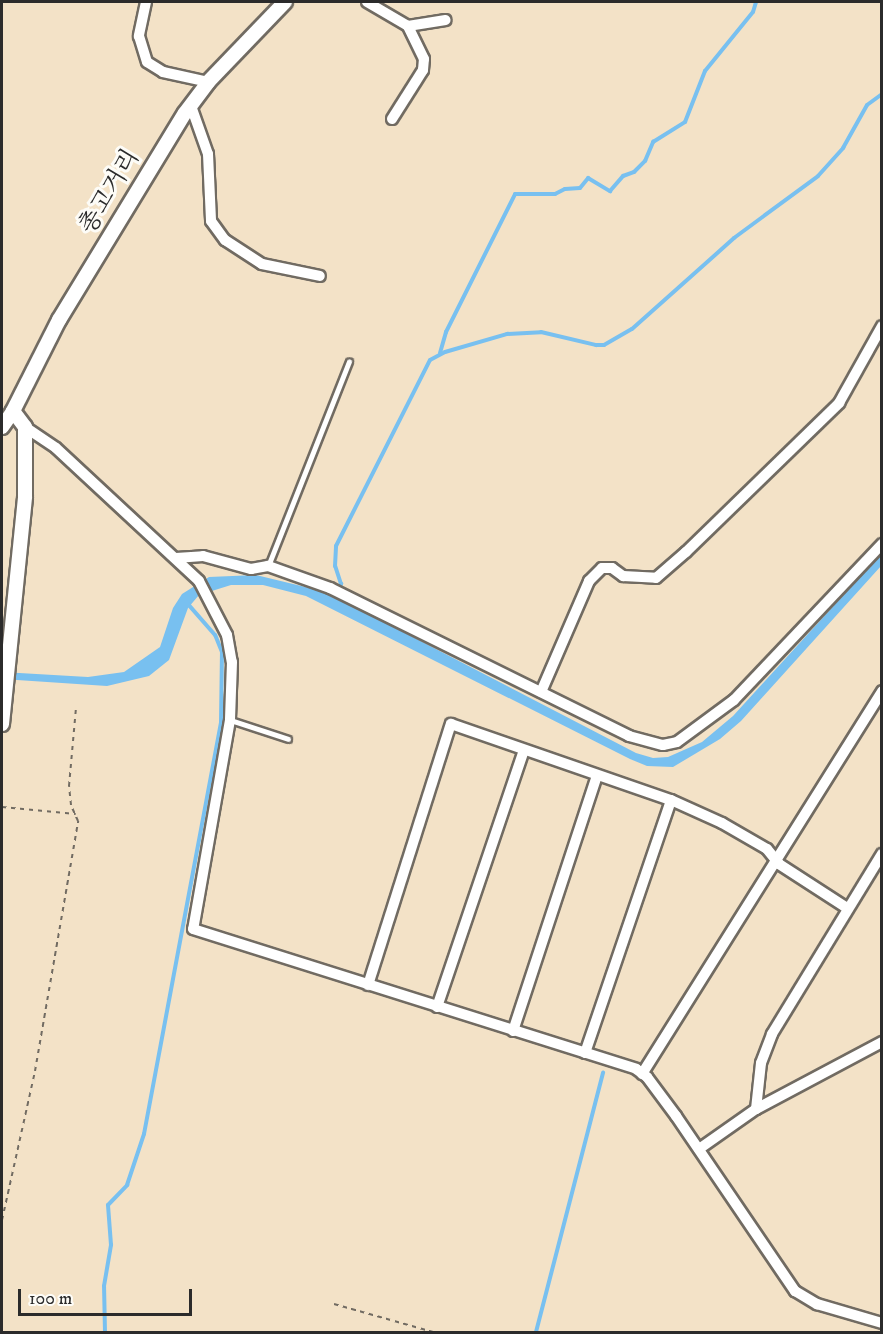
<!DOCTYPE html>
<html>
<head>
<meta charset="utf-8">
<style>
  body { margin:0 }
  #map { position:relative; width:883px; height:1334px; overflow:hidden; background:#f3e2c7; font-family:"IM FELL DW Pica","Noto Serif KR",serif }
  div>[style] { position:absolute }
  .water>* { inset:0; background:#78c0f0 }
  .stream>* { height:4px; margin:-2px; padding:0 2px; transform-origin:2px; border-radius:2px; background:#78c0f0 }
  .path>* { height:2px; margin-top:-1px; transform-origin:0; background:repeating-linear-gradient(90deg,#716b62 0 4.5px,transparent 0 9px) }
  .roads { filter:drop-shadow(2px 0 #716b62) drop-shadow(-2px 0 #716b62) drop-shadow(0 2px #716b62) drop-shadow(0 -2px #716b62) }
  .service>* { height:5px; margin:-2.5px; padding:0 2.5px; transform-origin:2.5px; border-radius:2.5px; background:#fff }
  .minor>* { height:10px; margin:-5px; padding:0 5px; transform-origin:5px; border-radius:5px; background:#fff }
  .tertiary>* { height:14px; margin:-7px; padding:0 7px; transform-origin:7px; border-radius:7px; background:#fff }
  span { translate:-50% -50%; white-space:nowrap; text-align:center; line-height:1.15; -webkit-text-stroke:6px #fdfcf7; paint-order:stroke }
  .street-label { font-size:24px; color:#2b2b2b }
  .frame { position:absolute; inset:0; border:3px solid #2b2b2b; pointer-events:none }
  .scale { position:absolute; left:18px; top:1289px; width:174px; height:27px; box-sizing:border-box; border:3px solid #2b2b2b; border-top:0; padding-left:8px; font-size:18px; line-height:21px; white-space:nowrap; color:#2b2b2b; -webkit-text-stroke:4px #fdfcf7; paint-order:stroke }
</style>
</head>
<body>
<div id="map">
  <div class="water">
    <i style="clip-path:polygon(881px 554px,881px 566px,741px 721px,720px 739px,673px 767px,647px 766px,630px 759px,306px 596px,263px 585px,231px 585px,199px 595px,188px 608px,169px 660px,149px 676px,107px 686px,2px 679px,2px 672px,88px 677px,124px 672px,160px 647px,173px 608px,182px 594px,209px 577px,256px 575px,326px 592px,636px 753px,653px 758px,668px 757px,702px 742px,733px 716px)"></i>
  </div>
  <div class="stream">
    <i style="left:440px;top:353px;width:22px;rotate:-74deg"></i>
    <i style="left:446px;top:332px;width:154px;rotate:-63.4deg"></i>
    <i style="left:515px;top:194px;width:40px"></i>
    <i style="left:555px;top:194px;width:11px;rotate:-27deg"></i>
    <i style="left:565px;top:189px;width:15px;rotate:-4deg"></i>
    <i style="left:580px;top:188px;width:13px;rotate:-51deg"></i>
    <i style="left:588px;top:178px;width:26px;rotate:31deg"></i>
    <i style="left:610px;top:191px;width:20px;rotate:-49deg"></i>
    <i style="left:623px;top:176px;width:12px;rotate:-20deg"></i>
    <i style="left:634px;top:172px;width:16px;rotate:-45deg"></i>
    <i style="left:645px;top:161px;width:21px;rotate:-67deg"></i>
    <i style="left:653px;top:142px;width:38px;rotate:-32deg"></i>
    <i style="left:685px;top:122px;width:55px;rotate:-68.6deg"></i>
    <i style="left:705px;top:71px;width:76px;rotate:-50.9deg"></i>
    <i style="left:753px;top:12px;width:10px;rotate:-73deg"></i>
    <i style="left:336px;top:591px;width:9px;rotate:-54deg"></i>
    <i style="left:341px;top:584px;width:19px;rotate:-108deg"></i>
    <i style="left:335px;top:566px;width:20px;rotate:-87deg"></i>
    <i style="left:336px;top:546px;width:208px;rotate:-63.2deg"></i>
    <i style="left:430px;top:360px;width:17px;rotate:-28deg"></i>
    <i style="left:445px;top:352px;width:65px;rotate:-16.2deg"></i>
    <i style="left:507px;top:334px;width:34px;rotate:-3deg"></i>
    <i style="left:541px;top:332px;width:57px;rotate:13.3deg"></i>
    <i style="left:596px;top:345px;width:8px"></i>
    <i style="left:604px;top:345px;width:32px;rotate:-30deg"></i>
    <i style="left:632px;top:329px;width:137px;rotate:-41.7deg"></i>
    <i style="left:734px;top:238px;width:104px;rotate:-36.4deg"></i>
    <i style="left:818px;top:176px;width:38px;rotate:-48deg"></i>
    <i style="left:843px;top:148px;width:49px;rotate:-60.8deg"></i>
    <i style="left:867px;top:105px;width:19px;rotate:-36deg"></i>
    <i style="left:105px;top:1332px;width:46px;rotate:-91.2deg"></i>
    <i style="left:104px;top:1286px;width:42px;rotate:-80.3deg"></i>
    <i style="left:111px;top:1245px;width:40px;rotate:-94.3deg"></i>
    <i style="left:108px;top:1205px;width:28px;rotate:-46deg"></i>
    <i style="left:127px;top:1185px;width:54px;rotate:-71.6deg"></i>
    <i style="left:144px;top:1134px;width:419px;rotate:-79.4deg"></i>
    <i style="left:221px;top:722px;width:70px;rotate:-89.2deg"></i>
    <i style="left:222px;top:652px;width:18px;rotate:-112deg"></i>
    <i style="left:215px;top:635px;width:43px;rotate:-131.2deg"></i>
    <i style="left:536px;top:1332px;width:268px;rotate:-75.5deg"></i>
  </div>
  <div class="path">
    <i style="left:2px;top:807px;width:74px;rotate:5.4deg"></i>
    <i style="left:2px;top:1220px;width:153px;rotate:-77.5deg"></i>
    <i style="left:35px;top:1071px;width:254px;rotate:-80.2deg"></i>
    <i style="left:78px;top:821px;width:17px;rotate:-114deg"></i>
    <i style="left:71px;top:805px;width:19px;rotate:-96deg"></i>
    <i style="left:69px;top:786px;width:78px;rotate:-84.9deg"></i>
    <i style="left:334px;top:1304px;width:103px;rotate:15.8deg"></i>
  </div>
  <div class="roads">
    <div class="service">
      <i style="left:268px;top:566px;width:220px;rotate:-68.4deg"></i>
      <i style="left:230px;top:720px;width:61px;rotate:18.1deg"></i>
    </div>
    <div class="minor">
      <i style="left:146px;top:2px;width:35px;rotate:102deg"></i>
      <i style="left:139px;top:36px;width:27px;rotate:73deg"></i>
      <i style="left:147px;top:62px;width:19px;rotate:32deg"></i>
      <i style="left:163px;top:72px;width:46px;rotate:12.5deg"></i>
      <i style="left:367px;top:2px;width:48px;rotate:30.3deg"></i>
      <i style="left:408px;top:26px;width:38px;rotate:-9deg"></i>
      <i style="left:191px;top:106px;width:51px;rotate:70.5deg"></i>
      <i style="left:208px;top:154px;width:67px;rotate:87.4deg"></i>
      <i style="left:211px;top:221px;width:24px;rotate:54deg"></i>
      <i style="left:225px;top:240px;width:44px;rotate:33deg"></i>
      <i style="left:262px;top:264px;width:59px;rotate:11.7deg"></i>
      <i style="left:392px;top:119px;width:58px;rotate:-57.7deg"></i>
      <i style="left:423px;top:70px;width:11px;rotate:-85deg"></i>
      <i style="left:424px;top:59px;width:37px;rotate:-116deg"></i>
      <i style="left:25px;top:427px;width:37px;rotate:34deg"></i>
      <i style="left:56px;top:448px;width:195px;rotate:42.9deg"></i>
      <i style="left:199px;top:581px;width:61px;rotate:62.6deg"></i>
      <i style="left:227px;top:635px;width:27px;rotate:80deg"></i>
      <i style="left:232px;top:662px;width:58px;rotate:92deg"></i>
      <i style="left:230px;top:720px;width:212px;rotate:100deg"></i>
      <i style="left:193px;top:929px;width:465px;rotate:17.5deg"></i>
      <i style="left:636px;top:1069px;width:14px;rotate:36deg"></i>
      <i style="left:647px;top:1077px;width:49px;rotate:53.4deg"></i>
      <i style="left:676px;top:1116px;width:212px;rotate:55.8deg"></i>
      <i style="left:795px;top:1291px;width:26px;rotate:31deg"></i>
      <i style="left:817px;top:1304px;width:68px;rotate:16.3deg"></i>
      <i style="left:176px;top:558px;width:27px;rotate:-4deg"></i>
      <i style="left:203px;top:556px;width:50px;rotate:15.2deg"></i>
      <i style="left:251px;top:569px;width:17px;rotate:-10deg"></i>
      <i style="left:268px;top:566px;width:66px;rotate:19.5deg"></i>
      <i style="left:330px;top:588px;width:334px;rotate:26.3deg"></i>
      <i style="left:629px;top:736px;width:35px;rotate:15deg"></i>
      <i style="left:663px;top:745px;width:14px;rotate:-12deg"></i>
      <i style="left:677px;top:742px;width:71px;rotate:-36.4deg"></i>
      <i style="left:734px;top:700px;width:215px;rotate:-46.5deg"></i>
      <i style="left:541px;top:692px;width:121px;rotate:-66.6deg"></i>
      <i style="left:589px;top:581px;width:18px;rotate:-45deg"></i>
      <i style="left:602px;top:568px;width:10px"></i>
      <i style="left:612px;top:568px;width:14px;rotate:36deg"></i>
      <i style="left:623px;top:576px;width:33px;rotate:3deg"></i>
      <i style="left:656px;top:578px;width:40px;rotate:-41deg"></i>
      <i style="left:686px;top:552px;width:214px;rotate:-44.2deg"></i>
      <i style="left:839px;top:403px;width:88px;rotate:-60.8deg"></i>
      <i style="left:368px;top:985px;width:274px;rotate:-72.4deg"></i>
      <i style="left:451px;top:724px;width:233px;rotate:19.1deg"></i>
      <i style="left:671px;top:800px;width:56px;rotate:24.3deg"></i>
      <i style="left:722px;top:823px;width:52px;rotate:30deg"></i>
      <i style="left:767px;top:849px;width:19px;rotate:51deg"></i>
      <i style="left:779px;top:864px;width:81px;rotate:32.9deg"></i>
      <i style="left:437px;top:1007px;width:271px;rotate:-71.3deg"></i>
      <i style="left:513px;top:1031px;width:269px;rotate:-71.8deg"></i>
      <i style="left:585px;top:1053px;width:267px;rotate:-71.2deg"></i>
      <i style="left:642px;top:1074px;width:452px;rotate:-57.9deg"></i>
      <i style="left:756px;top:1109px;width:143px;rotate:-28deg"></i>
      <i style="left:699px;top:1149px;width:70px;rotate:-35.1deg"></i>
      <i style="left:756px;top:1109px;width:46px;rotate:-83.8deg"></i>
      <i style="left:761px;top:1063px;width:31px;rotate:-69deg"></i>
      <i style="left:772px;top:1034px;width:211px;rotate:-58.6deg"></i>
    </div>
    <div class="tertiary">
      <i style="left:2px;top:427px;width:19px;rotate:-55deg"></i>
      <i style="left:13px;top:411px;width:102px;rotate:-63.2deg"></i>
      <i style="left:59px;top:320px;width:242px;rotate:-58.7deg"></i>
      <i style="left:185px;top:113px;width:39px;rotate:-53deg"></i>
      <i style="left:208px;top:82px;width:111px;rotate:-46.1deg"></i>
      <i style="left:2px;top:724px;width:229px;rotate:-84.2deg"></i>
      <i style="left:25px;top:496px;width:69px;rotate:-90deg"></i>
      <i style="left:25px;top:427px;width:20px;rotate:-127deg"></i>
    </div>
  </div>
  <div class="street-label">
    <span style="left:110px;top:192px;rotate:-59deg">총고거리</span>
  </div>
  <div class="frame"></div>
  <div class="scale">100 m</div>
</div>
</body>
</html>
